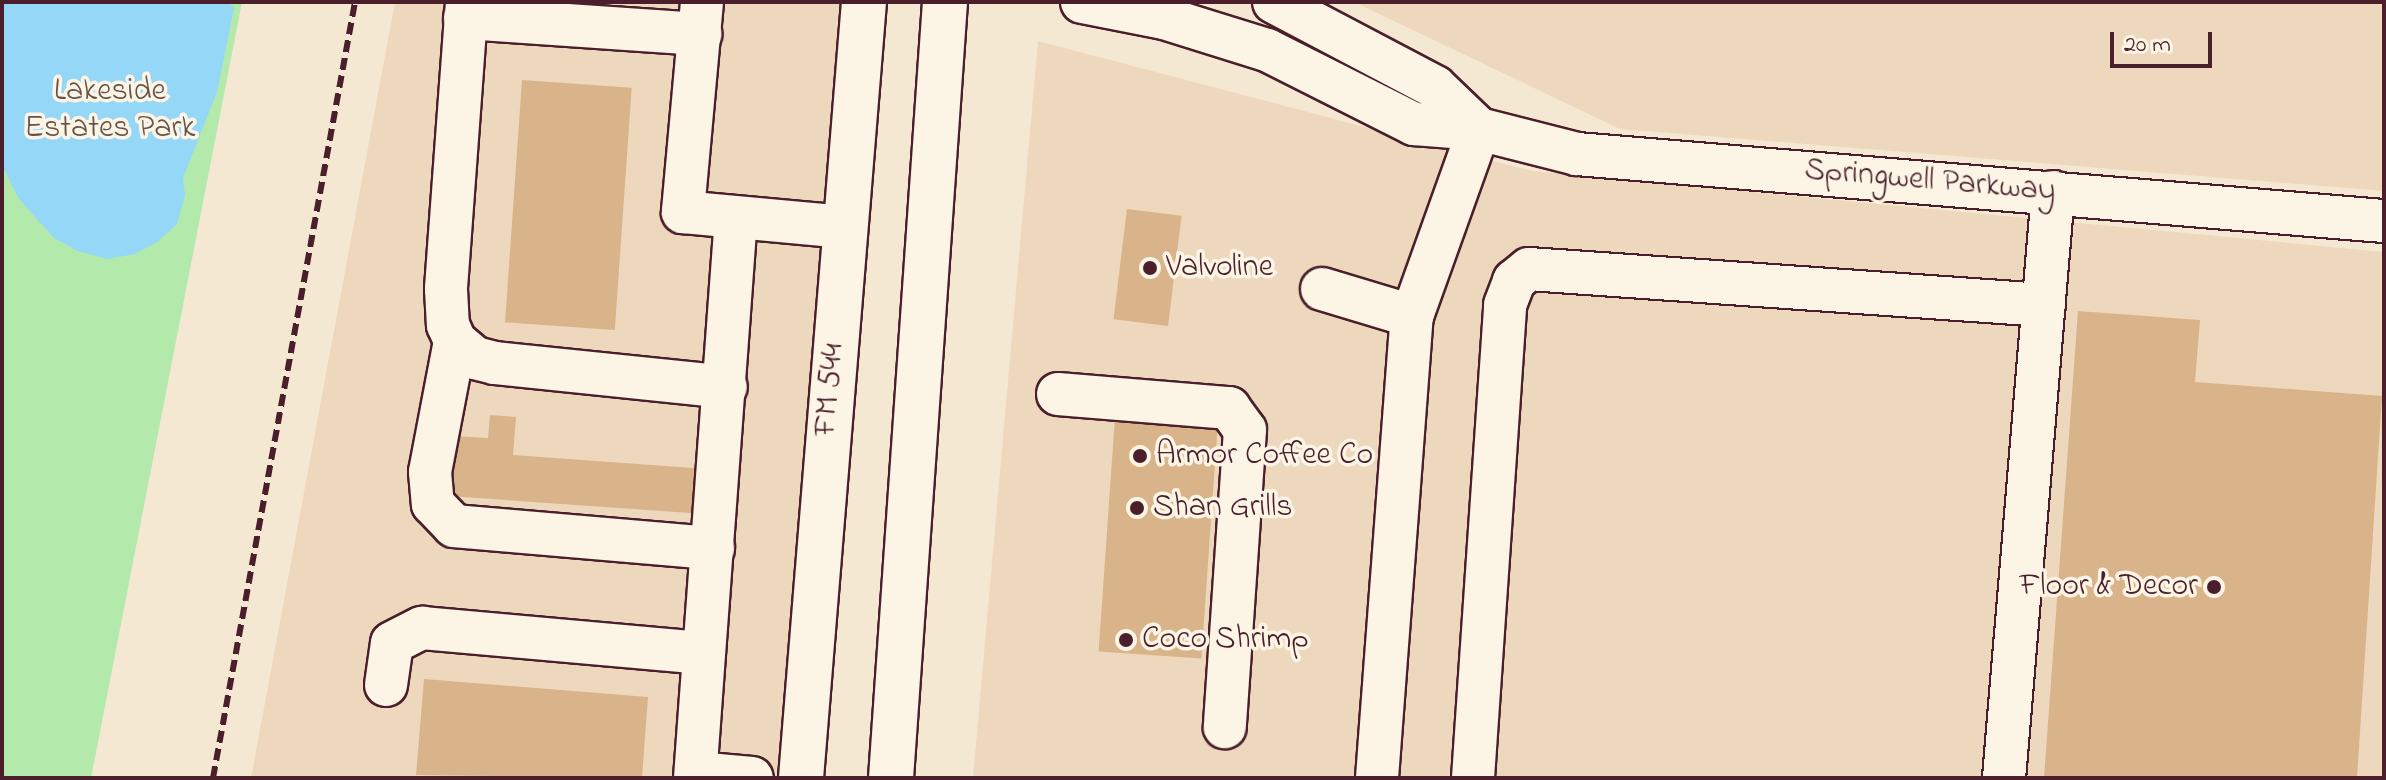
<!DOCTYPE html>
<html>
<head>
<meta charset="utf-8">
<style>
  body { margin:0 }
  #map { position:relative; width:2386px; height:780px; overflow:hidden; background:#f5e8d3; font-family:"Indie Flower",sans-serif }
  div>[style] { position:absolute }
  .built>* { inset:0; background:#edd8bd }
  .green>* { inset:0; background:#b3e9ab }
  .water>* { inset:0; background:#95d7f6 }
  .building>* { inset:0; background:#d9b48a; transform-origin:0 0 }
  .roads { filter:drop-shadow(2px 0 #4a1f2b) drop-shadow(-2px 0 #4a1f2b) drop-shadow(0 2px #4a1f2b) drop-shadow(0 -2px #4a1f2b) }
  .minor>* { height:42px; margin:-21px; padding:0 21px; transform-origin:21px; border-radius:21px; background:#fcf5e5 }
  .major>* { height:44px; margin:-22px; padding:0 22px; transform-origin:22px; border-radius:22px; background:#fcf5e5 }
  .rail>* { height:6px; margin-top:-3px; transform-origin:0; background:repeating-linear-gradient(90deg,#4a1f2b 0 12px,transparent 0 18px) }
  .dots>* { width:22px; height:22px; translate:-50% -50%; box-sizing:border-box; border:4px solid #fcf5e5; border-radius:50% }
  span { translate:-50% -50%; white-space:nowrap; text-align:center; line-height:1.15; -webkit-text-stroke:7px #fcf5e5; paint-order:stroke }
  .park-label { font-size:32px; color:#64524b }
  .street-label { font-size:32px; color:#4a1f2b }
  .poi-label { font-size:32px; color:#4a1f2b }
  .left { translate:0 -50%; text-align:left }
  .right { translate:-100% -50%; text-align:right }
  .frame { position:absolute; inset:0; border:4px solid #4a1f2b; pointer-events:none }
  .scale { position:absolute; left:2110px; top:32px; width:102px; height:36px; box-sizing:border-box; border:4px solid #4a1f2b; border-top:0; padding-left:10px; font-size:24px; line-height:28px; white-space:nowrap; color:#4a1f2b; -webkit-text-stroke:6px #fcf5e5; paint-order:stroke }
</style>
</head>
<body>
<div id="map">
  <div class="built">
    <i style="clip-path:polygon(395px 2px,842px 2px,778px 778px,251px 778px)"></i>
    <i style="clip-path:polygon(1354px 2px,2384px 2px,2384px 191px,1620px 129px)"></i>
    <i style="clip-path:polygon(1038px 41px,1532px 171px,2384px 252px,2384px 778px,973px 778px)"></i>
  </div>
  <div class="green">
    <i style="clip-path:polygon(2px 2px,242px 2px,91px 778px,2px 778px)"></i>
  </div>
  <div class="water">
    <i style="clip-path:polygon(2px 2px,228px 2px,234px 8px,217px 92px,183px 178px,185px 195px,177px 224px,157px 242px,135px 254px,107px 259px,78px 251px,54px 238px,19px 199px,2px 165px)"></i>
  </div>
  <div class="building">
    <i style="left:522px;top:80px;width:110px;height:243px;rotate:4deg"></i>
    <i style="left:1127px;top:209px;width:55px;height:111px;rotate:7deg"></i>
    <i style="clip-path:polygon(2078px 311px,2200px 320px,2195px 382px,2382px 396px,2357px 778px,2044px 778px)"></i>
    <i style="clip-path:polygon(490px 415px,516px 417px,513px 455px,707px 469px,704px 514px,449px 496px,453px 436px,488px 438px)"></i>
    <i style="left:1115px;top:417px;width:103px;height:235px;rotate:4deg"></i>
    <i style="clip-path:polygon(424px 679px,648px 697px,642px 778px,416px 775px)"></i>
  </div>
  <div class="roads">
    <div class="minor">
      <i style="left:467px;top:2px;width:288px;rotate:94.2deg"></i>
      <i style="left:446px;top:289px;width:36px;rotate:87deg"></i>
      <i style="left:448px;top:325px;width:17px;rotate:66deg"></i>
      <i style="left:455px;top:341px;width:26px;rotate:40deg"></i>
      <i style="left:475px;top:358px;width:21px;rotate:14deg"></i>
      <i style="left:495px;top:363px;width:232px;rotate:5.9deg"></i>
      <i style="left:702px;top:2px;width:211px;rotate:95.2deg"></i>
      <i style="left:683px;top:212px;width:163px;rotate:5.3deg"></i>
      <i style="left:1082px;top:2px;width:84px;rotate:11deg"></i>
      <i style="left:1164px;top:18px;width:108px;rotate:17.3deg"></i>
      <i style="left:1267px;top:50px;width:165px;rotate:26.7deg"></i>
      <i style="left:1414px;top:124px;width:65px;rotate:4.4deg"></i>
      <i style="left:1479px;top:129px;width:101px;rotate:14.3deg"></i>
      <i style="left:1577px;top:154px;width:810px;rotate:4.75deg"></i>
      <i style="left:1274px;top:2px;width:182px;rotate:27.8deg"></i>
      <i style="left:1435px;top:87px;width:61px;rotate:43.7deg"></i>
      <i style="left:465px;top:18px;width:236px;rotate:3.9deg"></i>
      <i style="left:1322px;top:289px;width:94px;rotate:16.7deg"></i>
      <i style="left:455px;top:341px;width:133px;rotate:100.8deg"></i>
      <i style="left:430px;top:472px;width:32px;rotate:85deg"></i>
      <i style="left:433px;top:504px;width:30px;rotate:46deg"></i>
      <i style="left:454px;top:526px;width:260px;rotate:4.9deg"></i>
      <i style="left:1058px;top:394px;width:172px;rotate:4.7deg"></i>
      <i style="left:1229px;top:408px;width:27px;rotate:54deg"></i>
      <i style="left:1245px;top:430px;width:298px;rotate:93.9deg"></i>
      <i style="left:386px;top:685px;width:42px;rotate:-81.9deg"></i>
      <i style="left:392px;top:643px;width:34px;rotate:-27deg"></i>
      <i style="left:422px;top:628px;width:283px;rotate:5.1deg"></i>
      <i style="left:696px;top:773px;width:56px;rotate:5.1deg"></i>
      <i style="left:695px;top:778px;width:562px;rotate:-85.82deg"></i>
      <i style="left:1377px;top:778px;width:463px;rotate:-85.7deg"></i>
      <i style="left:1412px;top:316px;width:199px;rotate:-70.3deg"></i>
      <i style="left:1473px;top:778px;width:474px;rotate:-86.1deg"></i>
      <i style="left:1505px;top:305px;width:26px;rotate:-69deg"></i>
      <i style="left:1514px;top:281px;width:19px;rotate:-39deg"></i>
      <i style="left:1529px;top:269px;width:516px;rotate:4deg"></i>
      <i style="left:2004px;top:778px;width:588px;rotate:-85.22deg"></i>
    </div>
    <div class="major">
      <i style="left:801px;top:778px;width:779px;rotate:-85.36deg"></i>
      <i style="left:891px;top:778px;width:778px;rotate:-86.02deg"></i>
    </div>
  </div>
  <div class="rail">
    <i style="left:213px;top:778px;width:789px;rotate:-79.63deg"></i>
  </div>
  <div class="dots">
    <i style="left:1150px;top:268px;background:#4a1f2b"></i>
    <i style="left:1140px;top:456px;background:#4a1f2b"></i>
    <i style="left:1137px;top:508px;background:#4a1f2b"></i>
    <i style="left:2214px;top:587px;background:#4a1f2b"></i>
    <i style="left:1126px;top:640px;background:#4a1f2b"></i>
  </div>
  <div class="park-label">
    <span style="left:110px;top:111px">Lakeside<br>Estates Park</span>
  </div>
  <div class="street-label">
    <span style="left:1930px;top:182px;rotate:5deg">Springwell Parkway</span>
    <span style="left:831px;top:390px;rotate:-85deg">FM 544</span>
  </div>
  <div class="poi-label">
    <span class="left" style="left:1166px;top:268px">Valvoline</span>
    <span class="left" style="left:1156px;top:456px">Armor Coffee Co</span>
    <span class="left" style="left:1153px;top:508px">Shan Grills</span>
    <span class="right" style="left:2198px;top:587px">Floor &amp; Decor</span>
    <span class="left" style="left:1142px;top:640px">Coco Shrimp</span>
  </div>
  <div class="frame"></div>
  <div class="scale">20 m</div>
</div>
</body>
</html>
